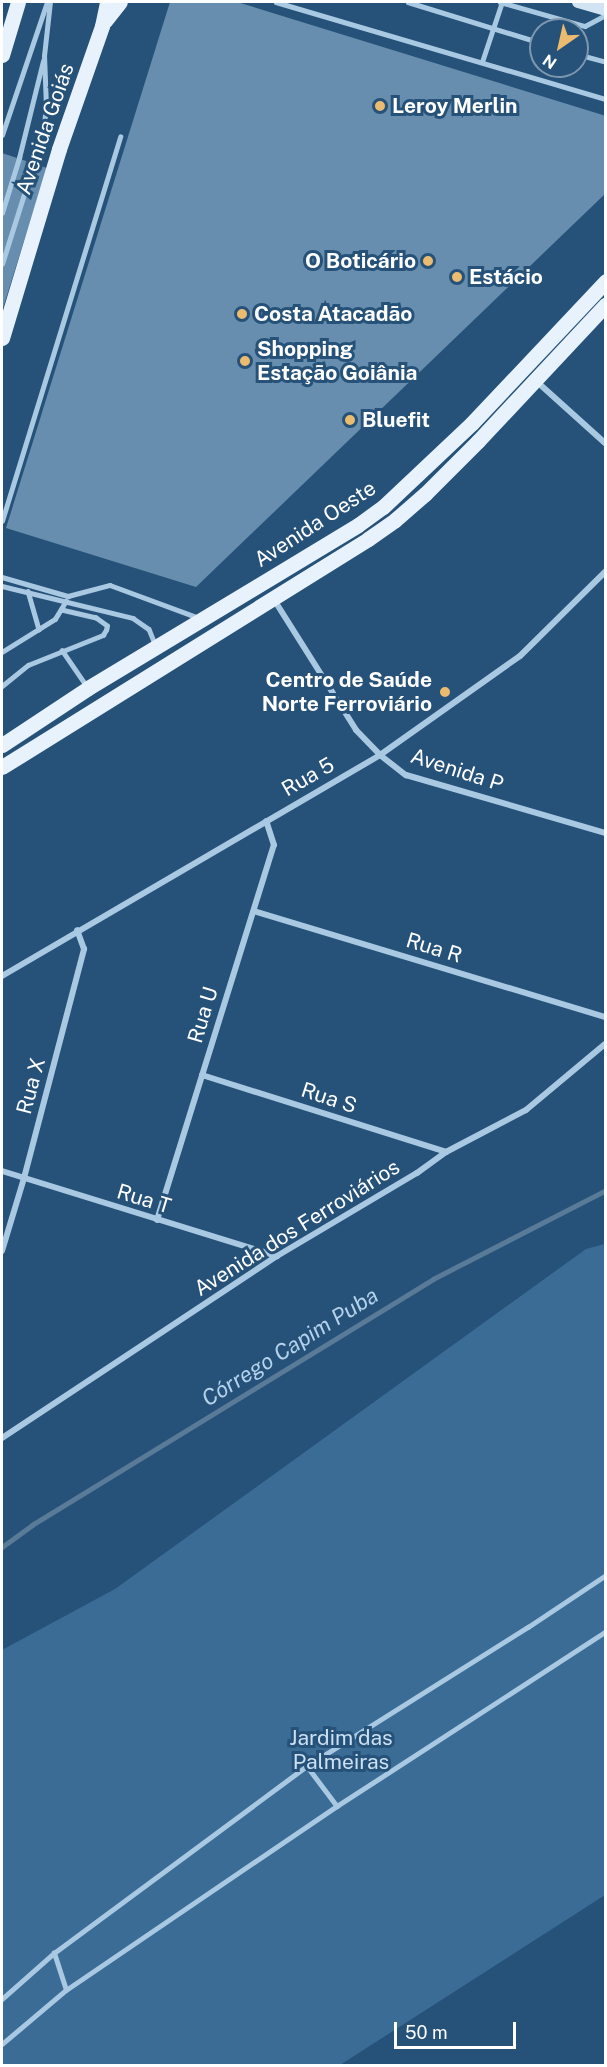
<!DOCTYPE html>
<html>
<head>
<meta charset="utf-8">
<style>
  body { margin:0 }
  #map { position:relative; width:607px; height:2067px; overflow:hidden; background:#265279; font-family:"Public Sans",sans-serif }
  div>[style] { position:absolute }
  .green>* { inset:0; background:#3a6c96 }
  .stream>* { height:4.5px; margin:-2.25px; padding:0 2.25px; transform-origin:2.25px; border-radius:2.25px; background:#5a7b97 }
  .building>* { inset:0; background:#678eae }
  .service>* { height:4.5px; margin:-2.25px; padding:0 2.25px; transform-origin:2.25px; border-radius:2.25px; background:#a9c9e3 }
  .minor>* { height:6px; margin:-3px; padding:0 3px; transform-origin:3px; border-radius:3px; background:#a9c9e3 }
  .secondary>* { height:12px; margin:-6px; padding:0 6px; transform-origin:6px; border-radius:6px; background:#d2e4f4 }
  .primary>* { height:15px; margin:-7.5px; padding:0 7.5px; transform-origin:7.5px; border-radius:7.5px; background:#e8f2fc }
  .dots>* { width:16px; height:16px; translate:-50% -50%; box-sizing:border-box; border:3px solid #265279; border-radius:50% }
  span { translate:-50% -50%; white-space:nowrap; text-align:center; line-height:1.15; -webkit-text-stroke:6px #265279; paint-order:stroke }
  .poi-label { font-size:21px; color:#fff; font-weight:700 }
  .left { translate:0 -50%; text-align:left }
  .right { translate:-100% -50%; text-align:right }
  .street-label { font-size:21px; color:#fff }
  .park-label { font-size:21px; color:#cbe1f3 }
  .water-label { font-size:22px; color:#b4d2eb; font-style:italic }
  .frame { position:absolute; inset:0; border:3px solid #fff; pointer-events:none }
  .north { position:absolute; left:529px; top:18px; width:60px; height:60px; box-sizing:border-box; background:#265279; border:2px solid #7d97af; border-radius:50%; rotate:214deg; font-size:16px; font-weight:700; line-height:24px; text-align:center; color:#fff }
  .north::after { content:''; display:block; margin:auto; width:21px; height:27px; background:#ebbc6f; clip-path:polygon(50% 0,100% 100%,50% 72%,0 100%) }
  .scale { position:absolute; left:394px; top:2022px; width:122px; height:27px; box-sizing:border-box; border:3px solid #fff; border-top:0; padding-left:8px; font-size:18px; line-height:21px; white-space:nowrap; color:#fff; -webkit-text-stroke:4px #265279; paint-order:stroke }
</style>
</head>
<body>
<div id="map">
  <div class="green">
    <i style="clip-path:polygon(605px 1244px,605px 1895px,340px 2065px,2px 2066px,2px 1650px,115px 1589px,586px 1249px)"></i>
  </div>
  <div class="stream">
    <i style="left:2px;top:1547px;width:37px;rotate:-36deg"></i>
    <i style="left:32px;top:1525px;width:470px;rotate:-31.5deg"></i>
    <i style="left:433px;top:1279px;width:195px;rotate:-27.2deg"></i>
  </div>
  <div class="building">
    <i style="clip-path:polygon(170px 2px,237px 2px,606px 116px,606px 193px,196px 587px,6px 528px)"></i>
    <i style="clip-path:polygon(2px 153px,47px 168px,2px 311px)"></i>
  </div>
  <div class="service">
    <i style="left:276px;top:2px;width:344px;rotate:16.4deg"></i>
    <i style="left:408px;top:2px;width:139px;rotate:17.1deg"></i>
    <i style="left:500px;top:2px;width:88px;rotate:15.8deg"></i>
    <i style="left:585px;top:26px;width:24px;rotate:-28deg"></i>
    <i style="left:577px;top:54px;width:30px;rotate:15deg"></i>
    <i style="left:482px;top:62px;width:63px;rotate:-71.6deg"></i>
    <i style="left:2px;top:135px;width:140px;rotate:-71.3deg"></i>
    <i style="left:2px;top:213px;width:58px;rotate:-72.8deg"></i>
    <i style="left:19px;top:158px;width:100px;rotate:-76.1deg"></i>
    <i style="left:2px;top:264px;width:136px;rotate:-72.5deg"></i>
    <i style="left:43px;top:134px;width:27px;rotate:-84deg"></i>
    <i style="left:46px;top:107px;width:51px;rotate:-92.2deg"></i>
    <i style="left:44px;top:56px;width:54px;rotate:-83.7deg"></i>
    <i style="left:2px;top:521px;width:402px;rotate:-72.9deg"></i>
    <i style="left:2px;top:577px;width:69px;rotate:16.1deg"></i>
    <i style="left:68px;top:596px;width:43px;rotate:-14.7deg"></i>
    <i style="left:110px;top:585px;width:95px;rotate:20.3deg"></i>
    <i style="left:2px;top:586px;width:135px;rotate:13.7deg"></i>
    <i style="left:133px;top:618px;width:19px;rotate:35deg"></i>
    <i style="left:149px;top:629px;width:16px;rotate:68deg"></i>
    <i style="left:28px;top:591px;width:40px;rotate:74deg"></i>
    <i style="left:62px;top:650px;width:42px;rotate:55.6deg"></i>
    <i style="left:2px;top:652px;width:62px;rotate:-31.9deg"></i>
    <i style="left:55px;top:619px;width:21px;rotate:-59deg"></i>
    <i style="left:2px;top:686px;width:33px;rotate:-39deg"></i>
    <i style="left:28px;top:665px;width:81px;rotate:-21.8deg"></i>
    <i style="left:103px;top:635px;width:6px;rotate:-59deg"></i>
    <i style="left:106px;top:630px;width:4px;rotate:-76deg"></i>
    <i style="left:107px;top:626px;width:14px;rotate:-144deg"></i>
    <i style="left:96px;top:618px;width:35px;rotate:-167deg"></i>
    <i style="left:307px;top:1766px;width:50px;rotate:53.1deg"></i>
    <i style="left:66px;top:1990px;width:328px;rotate:-34.2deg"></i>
    <i style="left:337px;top:1806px;width:321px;rotate:-33deg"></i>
    <i style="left:2px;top:1999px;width:69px;rotate:-41.5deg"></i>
    <i style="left:2px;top:2044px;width:84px;rotate:-40.2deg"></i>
    <i style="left:66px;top:1990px;width:39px;rotate:-108deg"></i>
    <i style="left:54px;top:1953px;width:315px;rotate:-36.5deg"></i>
    <i style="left:307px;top:1766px;width:261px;rotate:-32.2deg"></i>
    <i style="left:528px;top:1627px;width:94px;rotate:-33.7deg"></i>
  </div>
  <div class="minor">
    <i style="left:535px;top:380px;width:96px;rotate:42deg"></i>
    <i style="left:273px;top:598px;width:156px;rotate:57.8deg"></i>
    <i style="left:356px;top:730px;width:35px;rotate:46deg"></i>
    <i style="left:380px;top:755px;width:33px;rotate:38deg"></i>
    <i style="left:406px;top:775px;width:208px;rotate:16.2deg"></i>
    <i style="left:254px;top:911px;width:368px;rotate:16.8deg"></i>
    <i style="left:2px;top:976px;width:438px;rotate:-30.3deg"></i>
    <i style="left:380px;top:755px;width:171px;rotate:-35.3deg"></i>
    <i style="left:520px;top:656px;width:121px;rotate:-44.7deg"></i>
    <i style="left:202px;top:1075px;width:256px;rotate:17.5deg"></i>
    <i style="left:2px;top:1171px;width:288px;rotate:17.2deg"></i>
    <i style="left:157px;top:1220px;width:393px;rotate:-72.7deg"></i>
    <i style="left:274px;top:845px;width:25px;rotate:-108deg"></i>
    <i style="left:2px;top:1251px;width:76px;rotate:-73.2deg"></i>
    <i style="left:24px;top:1178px;width:237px;rotate:-75.3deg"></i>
    <i style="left:84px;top:949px;width:20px;rotate:-110deg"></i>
    <i style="left:2px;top:1438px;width:330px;rotate:-33.5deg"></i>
    <i style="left:277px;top:1256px;width:163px;rotate:-30.7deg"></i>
    <i style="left:417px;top:1173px;width:36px;rotate:-36deg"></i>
    <i style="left:446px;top:1152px;width:90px;rotate:-27.7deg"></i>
    <i style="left:526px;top:1110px;width:104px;rotate:-39.9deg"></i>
  </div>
  <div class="secondary">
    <i style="left:578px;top:2px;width:29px;rotate:16deg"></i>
  </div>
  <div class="primary">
    <i style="left:105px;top:21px;width:24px;rotate:-52deg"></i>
    <i style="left:2px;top:55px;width:55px;rotate:-73.2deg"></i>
    <i style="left:2px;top:338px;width:197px;rotate:-73.2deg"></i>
    <i style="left:59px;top:149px;width:130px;rotate:-70.7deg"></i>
    <i style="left:102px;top:26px;width:25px;rotate:-78deg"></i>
    <i style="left:2px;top:745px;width:103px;rotate:-33.5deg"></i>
    <i style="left:88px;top:688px;width:315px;rotate:-31.1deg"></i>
    <i style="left:358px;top:525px;width:31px;rotate:-36deg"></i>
    <i style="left:383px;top:507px;width:122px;rotate:-43.3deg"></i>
    <i style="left:472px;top:423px;width:195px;rotate:-46.7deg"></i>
    <i style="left:2px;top:767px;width:431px;rotate:-31.9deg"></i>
    <i style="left:368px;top:539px;width:33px;rotate:-35deg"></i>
    <i style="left:395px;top:520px;width:40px;rotate:-41deg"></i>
    <i style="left:425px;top:494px;width:75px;rotate:-45deg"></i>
    <i style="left:478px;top:441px;width:187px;rotate:-46.9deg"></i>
  </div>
  <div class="dots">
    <i style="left:380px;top:106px;background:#ebbc6f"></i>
    <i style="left:428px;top:261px;background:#ebbc6f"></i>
    <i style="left:457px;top:277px;background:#ebbc6f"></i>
    <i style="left:242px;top:314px;background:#ebbc6f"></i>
    <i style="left:245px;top:361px;background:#ebbc6f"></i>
    <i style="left:350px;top:420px;background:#ebbc6f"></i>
    <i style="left:445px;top:692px;background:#ebbc6f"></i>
  </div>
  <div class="poi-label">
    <span class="left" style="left:392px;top:106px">Leroy Merlin</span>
    <span class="right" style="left:416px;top:261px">O Boticário</span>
    <span class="left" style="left:469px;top:277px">Estácio</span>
    <span class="left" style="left:254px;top:314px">Costa Atacadão</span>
    <span class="left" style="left:257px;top:361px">Shopping<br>Estação Goiânia</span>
    <span class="left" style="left:362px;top:420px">Bluefit</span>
    <span class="right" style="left:432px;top:692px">Centro de Saúde<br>Norte Ferroviário</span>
  </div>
  <div class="street-label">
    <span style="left:45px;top:129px;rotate:-71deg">Avenida Goiás</span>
    <span style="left:315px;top:524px;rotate:-33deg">Avenida Oeste</span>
    <span style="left:457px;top:770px;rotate:18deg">Avenida P</span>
    <span style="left:308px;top:777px;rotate:-30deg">Rua 5</span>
    <span style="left:434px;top:948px;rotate:17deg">Rua R</span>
    <span style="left:203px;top:1015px;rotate:-73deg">Rua U</span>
    <span style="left:31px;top:1086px;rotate:-75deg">Rua X</span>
    <span style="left:329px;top:1098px;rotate:18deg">Rua S</span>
    <span style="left:144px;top:1199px;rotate:17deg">Rua T</span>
    <span style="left:297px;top:1228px;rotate:-32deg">Avenida dos Ferroviários</span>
  </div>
  <div class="park-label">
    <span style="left:341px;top:1750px">Jardim das<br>Palmeiras</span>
  </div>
  <div class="water-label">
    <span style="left:290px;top:1347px;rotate:-32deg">Córrego Capim Puba</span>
  </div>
  <div class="frame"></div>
  <div class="north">N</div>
  <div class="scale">50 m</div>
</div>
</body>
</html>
